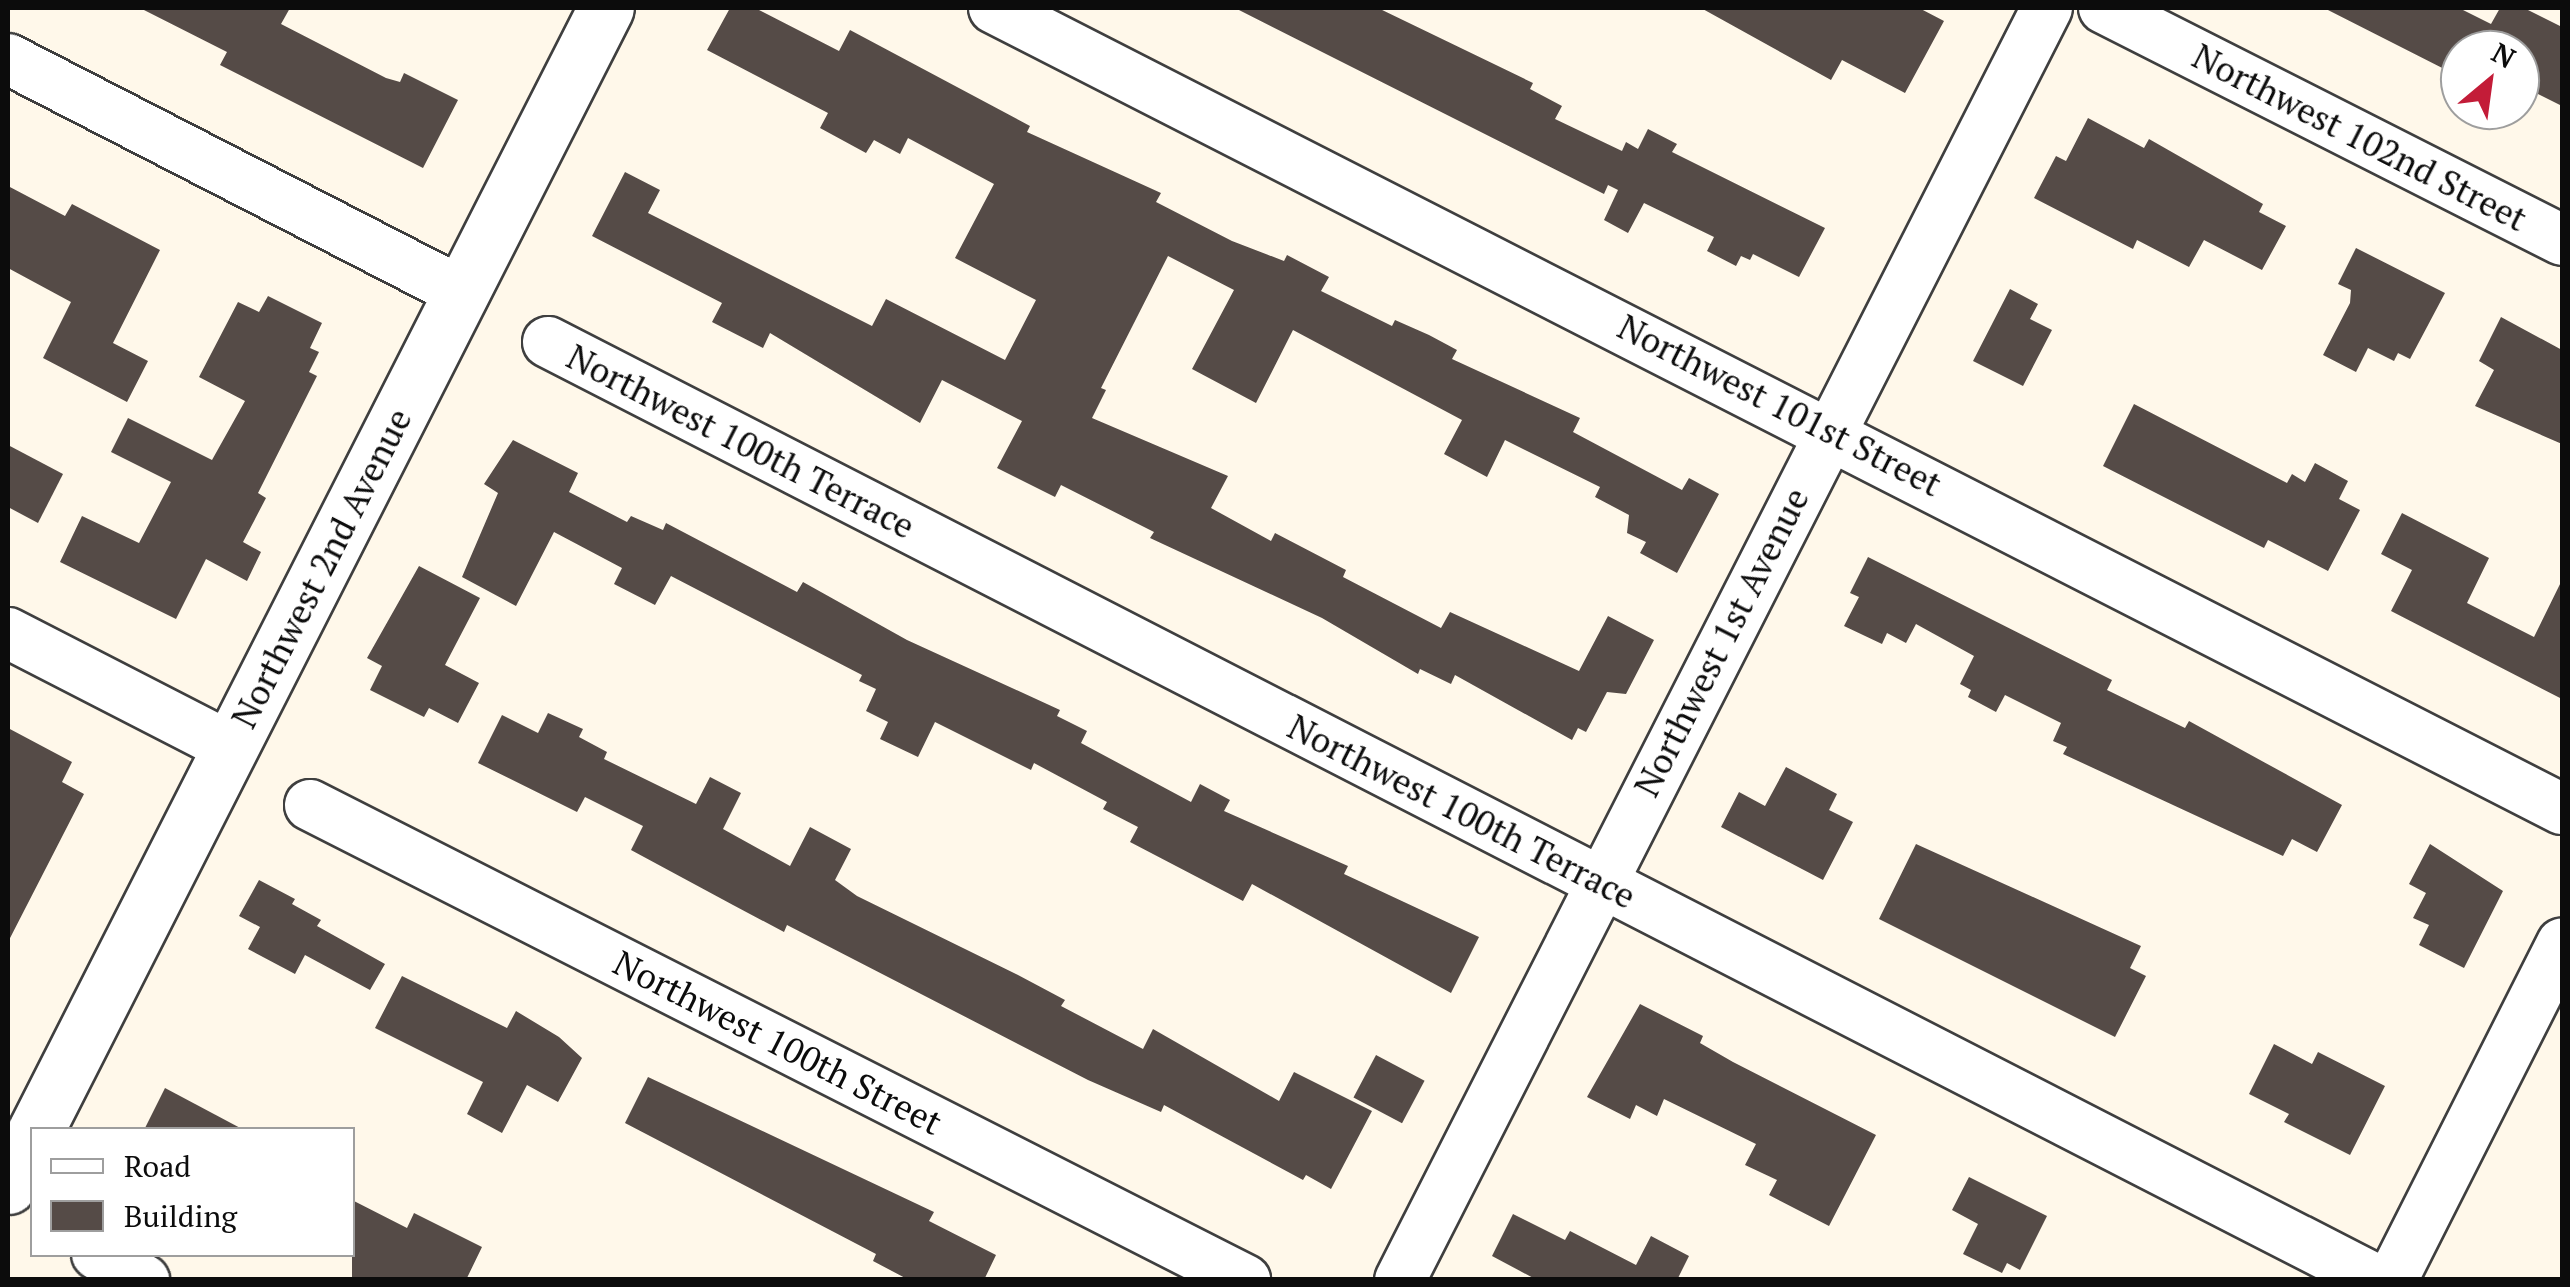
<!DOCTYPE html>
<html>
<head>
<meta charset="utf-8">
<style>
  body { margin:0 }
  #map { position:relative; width:2570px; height:1287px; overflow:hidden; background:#fff8ea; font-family:"PT Serif",serif }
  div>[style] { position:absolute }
  .building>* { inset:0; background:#554b47; transform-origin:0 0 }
  .roads { filter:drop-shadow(2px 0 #3f3f3f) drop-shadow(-2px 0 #3f3f3f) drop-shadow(0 2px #3f3f3f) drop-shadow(0 -2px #3f3f3f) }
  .minor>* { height:50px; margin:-25px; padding:0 25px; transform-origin:25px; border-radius:25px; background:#fff }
  .tertiary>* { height:55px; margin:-27.5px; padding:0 27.5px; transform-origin:27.5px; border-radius:27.5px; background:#fff }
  span { translate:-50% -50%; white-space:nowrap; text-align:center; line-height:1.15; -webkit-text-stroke:10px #fff; paint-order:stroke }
  .street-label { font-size:35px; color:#0c0c0c }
  .frame { position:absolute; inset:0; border:10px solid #0c0c0c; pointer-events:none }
  .legend { position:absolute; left:30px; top:1127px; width:325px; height:130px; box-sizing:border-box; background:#fff; border:2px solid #9e9e9e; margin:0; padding:12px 18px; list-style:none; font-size:30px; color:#0c0c0c }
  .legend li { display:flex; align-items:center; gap:20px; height:50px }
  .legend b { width:50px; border:2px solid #9e9e9e }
  .north { position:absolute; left:2440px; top:30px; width:100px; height:100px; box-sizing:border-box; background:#fff; border:2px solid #9e9e9e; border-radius:50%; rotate:29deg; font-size:28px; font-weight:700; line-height:40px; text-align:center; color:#0c0c0c }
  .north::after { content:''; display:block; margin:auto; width:35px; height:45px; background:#c31c38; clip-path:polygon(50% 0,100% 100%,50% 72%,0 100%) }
</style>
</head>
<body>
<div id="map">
  <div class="building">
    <i style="clip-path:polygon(140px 8px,290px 8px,281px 24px,386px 78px,400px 82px,404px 73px,458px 100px,423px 168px,220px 65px,227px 52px)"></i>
    <i style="clip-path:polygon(730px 8px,755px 8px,839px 51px,850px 30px,1030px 126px,1027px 132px,1161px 193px,1156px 202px,1232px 241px,1284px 261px,1287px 255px,1329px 277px,1321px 291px,1392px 326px,1395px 320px,1429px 335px,1457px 350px,1452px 359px,1580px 418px,1573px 432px,1682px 490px,1689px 478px,1719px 494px,1677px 573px,1640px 553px,1646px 542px,1627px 533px,1629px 515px,1595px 497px,1600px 487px,1505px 440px,1487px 477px,1444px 454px,1462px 420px,1293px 330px,1256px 403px,1192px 369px,1234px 290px,1168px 256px,1101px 388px,1106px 390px,1092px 418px,1228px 476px,1211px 508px,1271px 541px,1275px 533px,1346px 570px,1343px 577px,1441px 628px,1450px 612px,1579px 671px,1608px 616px,1654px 640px,1626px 694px,1607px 692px,1586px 732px,1578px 728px,1572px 740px,1455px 675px,1451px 684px,1420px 669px,1418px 674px,1322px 618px,1150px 538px,1154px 532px,1061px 485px,1055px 497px,997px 468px,1022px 421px,942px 380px,920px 423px,770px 333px,763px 348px,712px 322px,722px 303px,592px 236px,625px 172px,660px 190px,648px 213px,872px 326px,886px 299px,1005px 360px,1036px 300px,955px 258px,994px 184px,908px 138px,900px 154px,874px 140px,866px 153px,820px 128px,828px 113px,707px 50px)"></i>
    <i style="clip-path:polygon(1235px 8px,1378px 8px,1533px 83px,1530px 89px,1562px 106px,1555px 119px,1622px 151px,1626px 142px,1638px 149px,1648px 129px,1677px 144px,1672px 152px,1825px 228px,1799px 277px,1753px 254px,1750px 260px,1741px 256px,1736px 266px,1707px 251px,1714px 237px,1644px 203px,1628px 233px,1604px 220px,1618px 190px,1608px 185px,1604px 194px)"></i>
    <i style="clip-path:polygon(1701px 8px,1919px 8px,1944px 21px,1905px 93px,1842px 60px,1831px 80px)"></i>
    <i style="clip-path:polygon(2324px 8px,2459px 8px,2491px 24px,2500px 8px,2524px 8px,2562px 27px,2562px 106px,2528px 89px,2520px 102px,2520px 50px,2460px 50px,2460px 77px)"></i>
    <i style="clip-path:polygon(2088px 118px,2144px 148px,2149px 139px,2263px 204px,2259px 212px,2286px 226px,2262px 270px,2204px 240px,2189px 267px,2137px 240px,2133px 249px,2034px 198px,2056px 156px,2066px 161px)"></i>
    <i style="clip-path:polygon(8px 186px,65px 216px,72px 204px,160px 250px,113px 343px,148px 361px,127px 402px,43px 358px,71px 302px,8px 268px)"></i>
    <i style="clip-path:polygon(2356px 248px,2445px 293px,2410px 359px,2398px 353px,2394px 361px,2368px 348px,2356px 372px,2323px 355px,2350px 303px,2351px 290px,2338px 284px)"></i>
    <i style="clip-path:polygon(2010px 289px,2038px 304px,2030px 319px,2052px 330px,2023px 386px,1973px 361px)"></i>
    <i style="clip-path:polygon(268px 296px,322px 323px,310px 348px,319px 352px,309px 372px,317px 376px,258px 493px,266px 498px,243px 542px,261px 552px,247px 581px,206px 559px,176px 619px,60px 562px,82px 516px,139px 543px,171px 482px,111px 452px,128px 418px,212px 460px,245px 401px,199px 377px,238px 302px,259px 312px)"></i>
    <i style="clip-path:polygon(2501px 317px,2562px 350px,2562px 444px,2475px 406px,2494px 370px,2479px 361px)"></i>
    <i style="clip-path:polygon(2134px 404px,2287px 483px,2292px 474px,2305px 482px,2315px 463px,2348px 481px,2339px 499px,2360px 510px,2328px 571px,2268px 540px,2264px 548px,2103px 466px)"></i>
    <i style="clip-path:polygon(513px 440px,578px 473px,569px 492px,627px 522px,631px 516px,663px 530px,666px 523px,797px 592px,803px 582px,907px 640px,1060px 710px,1057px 716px,1087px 731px,1081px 743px,1191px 802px,1200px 784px,1230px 800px,1224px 811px,1348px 866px,1344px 874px,1479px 937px,1451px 993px,1252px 884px,1243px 901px,1130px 842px,1138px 827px,1103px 809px,1107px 802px,1034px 763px,1031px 770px,935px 722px,918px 757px,880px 739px,888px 722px,866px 711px,876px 689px,859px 681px,862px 675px,671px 576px,655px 605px,614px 584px,622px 568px,554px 532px,516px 606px,462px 577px,498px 493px,484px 484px)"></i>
    <i style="clip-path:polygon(8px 445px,63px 474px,38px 523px,8px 507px)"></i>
    <i style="clip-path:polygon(2402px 513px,2489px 558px,2467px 603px,2534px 637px,2562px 580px,2562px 699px,2391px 611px,2412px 570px,2381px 554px)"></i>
    <i style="clip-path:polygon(1868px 557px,2112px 680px,2107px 690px,2185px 728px,2189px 721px,2342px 805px,2317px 852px,2292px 839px,2283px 856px,2063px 754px,2067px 747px,2053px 741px,2061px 723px,2005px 695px,1996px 712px,1968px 697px,1971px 690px,1960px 684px,1974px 656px,1916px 624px,1906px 643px,1887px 633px,1882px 644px,1844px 626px,1859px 597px,1850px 593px)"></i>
    <i style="clip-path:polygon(419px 566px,480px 598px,445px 665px,479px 683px,458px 723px,429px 708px,424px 717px,370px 690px,382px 666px,367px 658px)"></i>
    <i style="clip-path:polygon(548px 713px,583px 729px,579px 737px,607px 752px,604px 759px,696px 804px,710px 777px,741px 793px,723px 829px,790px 866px,810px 827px,851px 849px,835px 880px,857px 896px,1018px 975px,1065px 1000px,1061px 1006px,1143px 1049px,1153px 1029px,1279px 1101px,1294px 1072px,1372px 1111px,1331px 1189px,1306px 1175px,1303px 1180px,1164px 1105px,1161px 1112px,1088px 1080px,787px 925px,784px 932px,733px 905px,631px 850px,643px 826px,585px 797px,577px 812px,478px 763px,502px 715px,538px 733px)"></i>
    <i style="clip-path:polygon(8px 728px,72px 762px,62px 782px,84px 794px,8px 942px)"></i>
    <i style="clip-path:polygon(1786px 767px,1837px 794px,1829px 810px,1853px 822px,1823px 880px,1721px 827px,1739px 792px,1765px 806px)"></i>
    <i style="clip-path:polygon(1916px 844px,2141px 946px,2130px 968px,2146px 976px,2115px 1037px,1879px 919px)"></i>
    <i style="clip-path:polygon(2430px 844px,2503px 891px,2464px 968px,2419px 945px,2429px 925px,2413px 918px,2426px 893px,2409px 884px)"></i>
    <i style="clip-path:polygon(259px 880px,295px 899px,292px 904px,321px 920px,317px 926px,385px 964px,370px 990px,305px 955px,295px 974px,248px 949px,260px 927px,239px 916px)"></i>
    <i style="clip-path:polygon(402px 976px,507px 1028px,516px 1011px,559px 1037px,582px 1058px,558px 1102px,527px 1085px,502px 1133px,467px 1114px,483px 1082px,375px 1028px)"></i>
    <i style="clip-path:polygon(1640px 1004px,1703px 1036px,1700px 1043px,1733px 1062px,1876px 1135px,1829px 1226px,1769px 1195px,1777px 1180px,1745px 1165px,1756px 1144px,1664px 1099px,1657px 1116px,1636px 1105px,1630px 1119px,1587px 1097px)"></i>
    <i style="clip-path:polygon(2274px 1044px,2312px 1064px,2318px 1052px,2385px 1086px,2350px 1155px,2284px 1122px,2289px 1114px,2249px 1094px)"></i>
    <i style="left:1376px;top:1055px;width:55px;height:48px;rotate:28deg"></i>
    <i style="clip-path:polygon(648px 1077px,934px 1212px,929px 1221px,996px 1255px,984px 1280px,909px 1280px,873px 1261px,876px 1254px,625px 1123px)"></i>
    <i style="clip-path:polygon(165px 1088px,244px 1130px,144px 1130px)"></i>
    <i style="clip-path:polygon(1969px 1177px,2047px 1216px,2020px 1270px,2007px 1263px,2002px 1273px,1963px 1254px,1978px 1224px,1952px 1210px)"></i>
    <i style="clip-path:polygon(352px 1200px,407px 1228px,414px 1213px,482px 1247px,466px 1280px,352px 1280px)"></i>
    <i style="clip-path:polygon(1513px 1214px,1565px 1240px,1570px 1231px,1636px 1265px,1651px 1236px,1689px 1256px,1677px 1280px,1537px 1280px,1492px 1256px)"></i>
  </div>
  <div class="roads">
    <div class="minor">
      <i style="left:994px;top:8px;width:1761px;rotate:27.06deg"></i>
      <i style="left:2104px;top:8px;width:513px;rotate:26.86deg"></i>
      <i style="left:8px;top:59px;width:509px;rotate:27.22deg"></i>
      <i style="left:548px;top:342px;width:2055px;rotate:27.16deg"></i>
      <i style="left:8px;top:633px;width:250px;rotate:27.2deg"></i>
      <i style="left:310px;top:805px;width:1049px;rotate:26.93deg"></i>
      <i style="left:97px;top:1254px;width:54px;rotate:29deg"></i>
      <i style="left:1400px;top:1280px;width:1427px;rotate:-63.04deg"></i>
      <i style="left:2392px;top:1280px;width:377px;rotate:-63.2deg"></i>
    </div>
    <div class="tertiary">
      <i style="left:36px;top:1130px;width:1258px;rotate:-63.07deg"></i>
      <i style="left:8px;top:1186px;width:55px;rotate:-63.9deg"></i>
    </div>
  </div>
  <div class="street-label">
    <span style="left:2360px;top:137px;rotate:27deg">Northwest 102nd Street</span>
    <span style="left:1780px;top:405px;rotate:27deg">Northwest 101st Street</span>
    <span style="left:741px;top:441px;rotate:27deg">Northwest 100th Terrace</span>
    <span style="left:321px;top:568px;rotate:-63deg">Northwest 2nd Avenue</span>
    <span style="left:1721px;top:642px;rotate:-63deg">Northwest 1st Avenue</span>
    <span style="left:1462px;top:811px;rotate:27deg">Northwest 100th Terrace</span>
    <span style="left:778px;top:1042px;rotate:27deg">Northwest 100th Street</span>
  </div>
  <div class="frame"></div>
  <ul class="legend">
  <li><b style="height:12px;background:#fff"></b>Road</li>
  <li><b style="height:28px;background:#554b47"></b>Building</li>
  </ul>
  <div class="north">N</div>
</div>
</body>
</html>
